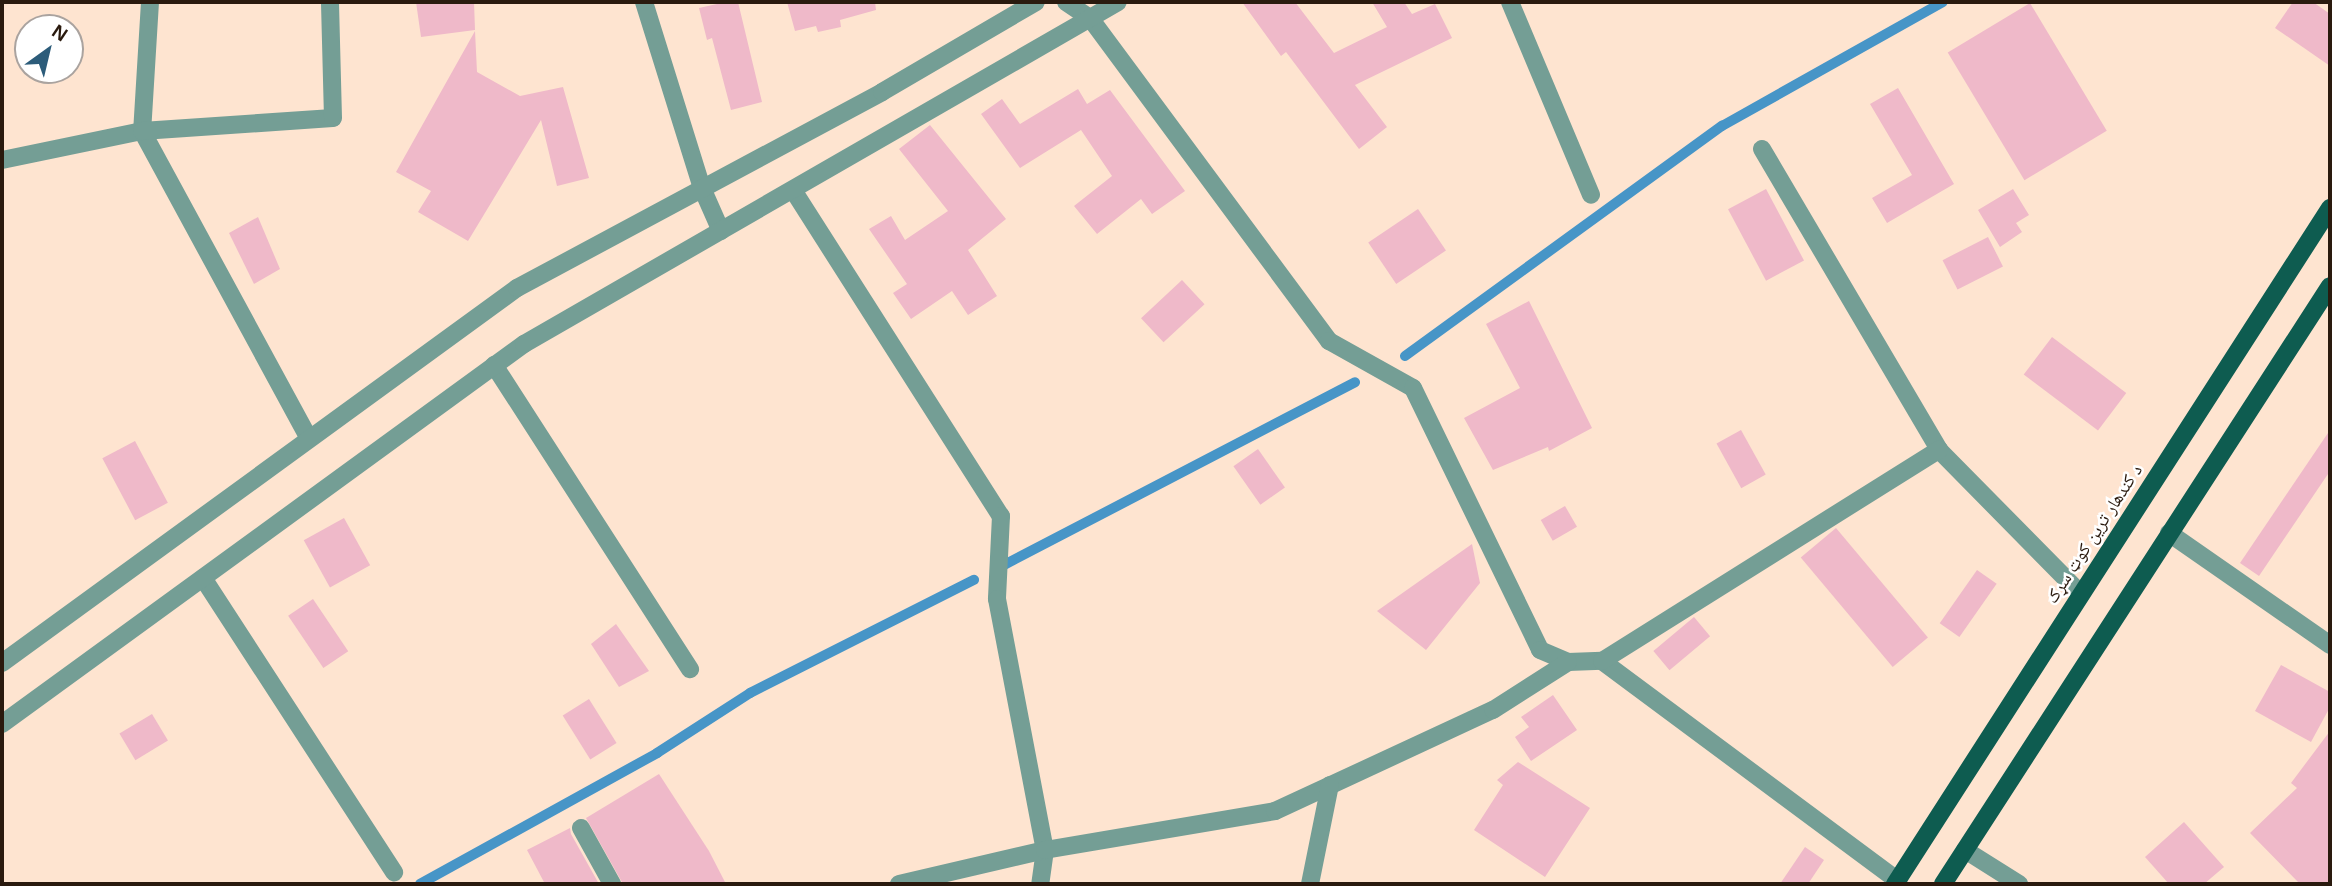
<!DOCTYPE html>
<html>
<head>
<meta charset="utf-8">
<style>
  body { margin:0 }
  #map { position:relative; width:2332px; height:886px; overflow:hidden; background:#fee4d0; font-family:Arial,"Noto Naskh Arabic",sans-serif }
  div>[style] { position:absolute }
  .stream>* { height:10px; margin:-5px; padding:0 5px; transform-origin:5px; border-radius:5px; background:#4795c7 }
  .building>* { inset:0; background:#efb9c9; transform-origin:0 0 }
  .minor>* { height:18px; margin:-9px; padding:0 9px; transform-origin:9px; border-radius:9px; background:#749e95 }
  .major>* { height:18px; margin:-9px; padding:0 9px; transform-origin:9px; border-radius:9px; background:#0e5c50 }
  span { translate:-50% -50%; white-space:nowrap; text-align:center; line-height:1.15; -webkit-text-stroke:5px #fff; paint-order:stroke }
  .street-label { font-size:18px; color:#2a1a0e }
  .frame { position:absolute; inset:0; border:4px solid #2a1a0e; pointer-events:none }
  .north { position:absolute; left:14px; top:14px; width:70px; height:70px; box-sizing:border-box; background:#fff; border:2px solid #aaa39f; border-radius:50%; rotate:34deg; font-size:19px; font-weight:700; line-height:28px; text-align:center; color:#2a1a0e }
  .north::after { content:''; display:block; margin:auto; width:24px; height:32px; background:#2c5c7a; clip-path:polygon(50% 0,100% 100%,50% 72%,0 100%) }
</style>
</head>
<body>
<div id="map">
  <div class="stream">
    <i style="left:1405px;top:356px;width:392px;rotate:-36deg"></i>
    <i style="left:1722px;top:126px;width:253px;rotate:-29.3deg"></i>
    <i style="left:1002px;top:566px;width:398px;rotate:-27.5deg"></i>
    <i style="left:420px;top:884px;width:271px;rotate:-28.9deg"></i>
    <i style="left:657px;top:753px;width:111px;rotate:-32.8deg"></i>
    <i style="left:750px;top:693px;width:251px;rotate:-26.8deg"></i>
  </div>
  <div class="building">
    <i style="clip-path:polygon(416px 2px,474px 2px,475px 30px,421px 37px)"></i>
    <i style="clip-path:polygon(726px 2px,738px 2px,762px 102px,731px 110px,712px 38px,707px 40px,699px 8px)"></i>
    <i style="clip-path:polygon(787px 2px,875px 2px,876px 10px,840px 20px,841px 27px,818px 32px,816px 26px,795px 31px)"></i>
    <i style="clip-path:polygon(1242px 2px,1295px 2px,1334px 53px,1387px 27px,1372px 2px,1404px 2px,1412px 14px,1435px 4px,1452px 38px,1355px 85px,1387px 127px,1359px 149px,1286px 52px,1281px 56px)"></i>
    <i style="clip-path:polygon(2293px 2px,2313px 2px,2330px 14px,2330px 66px,2275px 28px)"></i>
    <i style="left:2030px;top:3px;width:149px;height:96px;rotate:59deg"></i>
    <i style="clip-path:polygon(475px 31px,477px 72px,520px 96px,563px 87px,589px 178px,557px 186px,541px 120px,468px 241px,418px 212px,431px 191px,396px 172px)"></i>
    <i style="clip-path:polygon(1898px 88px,1954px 184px,1887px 223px,1872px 198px,1912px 175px,1870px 104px)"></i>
    <i style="clip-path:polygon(1078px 89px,1087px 104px,1110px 90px,1185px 191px,1152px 214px,1141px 199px,1097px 234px,1074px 206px,1112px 176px,1081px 130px,1020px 168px,981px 114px,1002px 99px,1020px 124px)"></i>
    <i style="clip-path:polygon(930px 125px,1006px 219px,968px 250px,997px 296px,968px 315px,952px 291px,911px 319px,893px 293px,907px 284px,869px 229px,891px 216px,905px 240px,948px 211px,899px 149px)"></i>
    <i style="left:1766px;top:189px;width:81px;height:43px;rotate:62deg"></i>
    <i style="clip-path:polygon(2013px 189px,2029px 215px,2016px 223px,2022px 232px,2000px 247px,1978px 210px)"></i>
    <i style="left:1418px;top:209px;width:50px;height:60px;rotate:56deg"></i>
    <i style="clip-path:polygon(258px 217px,280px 269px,254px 284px,229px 233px)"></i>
    <i style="left:1988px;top:237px;width:33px;height:51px;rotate:63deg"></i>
    <i style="left:1182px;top:280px;width:33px;height:56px;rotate:47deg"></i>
    <i style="clip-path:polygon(1529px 301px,1592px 428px,1549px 451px,1548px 447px,1493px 470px,1464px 418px,1520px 388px,1486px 324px)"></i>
    <i style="left:2052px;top:337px;width:93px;height:47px;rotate:37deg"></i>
    <i style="left:1741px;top:430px;width:51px;height:28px;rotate:61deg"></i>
    <i style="clip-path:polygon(2330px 430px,2330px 471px,2259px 576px,2240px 563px)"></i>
    <i style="left:135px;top:441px;width:70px;height:37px;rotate:62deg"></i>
    <i style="left:1258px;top:449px;width:47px;height:30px;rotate:55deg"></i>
    <i style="left:1565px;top:506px;width:24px;height:28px;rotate:60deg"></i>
    <i style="left:344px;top:518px;width:54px;height:46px;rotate:61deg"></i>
    <i style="left:1836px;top:528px;width:143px;height:46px;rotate:50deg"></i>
    <i style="clip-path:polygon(1472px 544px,1480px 583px,1426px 650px,1377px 611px)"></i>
    <i style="left:1977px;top:570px;width:24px;height:65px;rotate:35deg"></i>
    <i style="left:313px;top:599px;width:63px;height:30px;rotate:56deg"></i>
    <i style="left:1694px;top:617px;width:25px;height:53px;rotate:50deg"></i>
    <i style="clip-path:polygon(616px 624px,649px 671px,619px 687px,591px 644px)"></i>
    <i style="clip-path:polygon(2281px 665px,2330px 692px,2330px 707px,2311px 742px,2255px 711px)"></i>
    <i style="clip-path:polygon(1553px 695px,1577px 730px,1531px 761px,1515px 737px,1529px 727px,1521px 717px)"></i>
    <i style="left:589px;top:699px;width:52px;height:31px;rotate:58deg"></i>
    <i style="left:152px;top:714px;width:31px;height:38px;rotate:59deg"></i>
    <i style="clip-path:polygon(2330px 731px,2330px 884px,2300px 884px,2250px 833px,2297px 788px,2291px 783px)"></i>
    <i style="clip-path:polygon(1518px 762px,1590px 808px,1545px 877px,1474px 830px,1503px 785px,1497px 780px)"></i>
    <i style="clip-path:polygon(659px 774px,709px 851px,726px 884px,623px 884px,586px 818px)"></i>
    <i style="clip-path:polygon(2184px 822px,2224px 867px,2204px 884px,2169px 884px,2145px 857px)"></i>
    <i style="clip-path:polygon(570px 828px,571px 834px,599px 884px,545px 884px,527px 850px)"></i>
    <i style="clip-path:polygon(1805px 847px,1824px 860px,1808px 884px,1780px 884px)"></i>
  </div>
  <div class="minor">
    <i style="left:150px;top:2px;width:129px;rotate:93.5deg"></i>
    <i style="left:142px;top:131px;width:350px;rotate:61.5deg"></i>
    <i style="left:644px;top:2px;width:195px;rotate:72.7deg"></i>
    <i style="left:702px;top:188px;width:47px;rotate:66.2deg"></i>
    <i style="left:1066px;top:2px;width:29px;rotate:34deg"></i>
    <i style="left:1090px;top:18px;width:402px;rotate:53.5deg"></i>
    <i style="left:1329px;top:341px;width:96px;rotate:29.2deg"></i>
    <i style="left:1413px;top:388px;width:291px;rotate:64.1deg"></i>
    <i style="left:1540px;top:650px;width:30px;rotate:23deg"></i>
    <i style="left:1568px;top:662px;width:34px;rotate:-2deg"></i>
    <i style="left:1602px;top:661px;width:369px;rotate:36.6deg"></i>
    <i style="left:1510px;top:2px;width:209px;rotate:67.2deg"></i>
    <i style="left:1762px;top:149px;width:349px;rotate:59.5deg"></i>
    <i style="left:1939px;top:450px;width:202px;rotate:45.4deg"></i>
    <i style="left:2px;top:160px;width:143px;rotate:-11.7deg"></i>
    <i style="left:142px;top:131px;width:191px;rotate:-3.9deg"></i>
    <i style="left:333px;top:118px;width:116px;rotate:-91.5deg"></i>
    <i style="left:793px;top:190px;width:387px;rotate:57.5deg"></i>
    <i style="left:1001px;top:516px;width:83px;rotate:92.8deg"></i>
    <i style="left:997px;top:599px;width:256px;rotate:79.2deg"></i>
    <i style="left:1045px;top:850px;width:34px;rotate:98deg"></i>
    <i style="left:494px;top:365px;width:362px;rotate:57.2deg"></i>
    <i style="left:2169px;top:533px;width:196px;rotate:34.8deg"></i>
    <i style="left:203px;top:578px;width:351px;rotate:57deg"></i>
    <i style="left:1602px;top:661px;width:398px;rotate:-32.1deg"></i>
    <i style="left:2px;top:663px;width:637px;rotate:-36.06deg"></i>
    <i style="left:517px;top:288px;width:414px;rotate:-28.2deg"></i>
    <i style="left:882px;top:92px;width:178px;rotate:-30.3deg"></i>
    <i style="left:2px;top:724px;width:646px;rotate:-36.05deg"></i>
    <i style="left:524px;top:344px;width:685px;rotate:-29.93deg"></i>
    <i style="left:581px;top:828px;width:64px;rotate:61deg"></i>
    <i style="left:1965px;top:850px;width:64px;rotate:32.2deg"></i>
    <i style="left:899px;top:884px;width:150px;rotate:-13.1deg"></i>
    <i style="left:1045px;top:850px;width:233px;rotate:-9.6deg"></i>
    <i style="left:1275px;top:811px;width:240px;rotate:-24.9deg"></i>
    <i style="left:1493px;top:710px;width:89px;rotate:-32.6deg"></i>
    <i style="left:1310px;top:884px;width:101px;rotate:-78.6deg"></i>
  </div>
  <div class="major">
    <i style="left:1895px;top:884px;width:804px;rotate:-57.24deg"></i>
    <i style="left:1943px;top:884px;width:712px;rotate:-57.09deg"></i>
  </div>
  <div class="street-label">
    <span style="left:2094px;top:534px;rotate:-57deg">د کندهار ترين کوټ سړک</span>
  </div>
  <div class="frame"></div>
  <div class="north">N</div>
</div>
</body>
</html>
